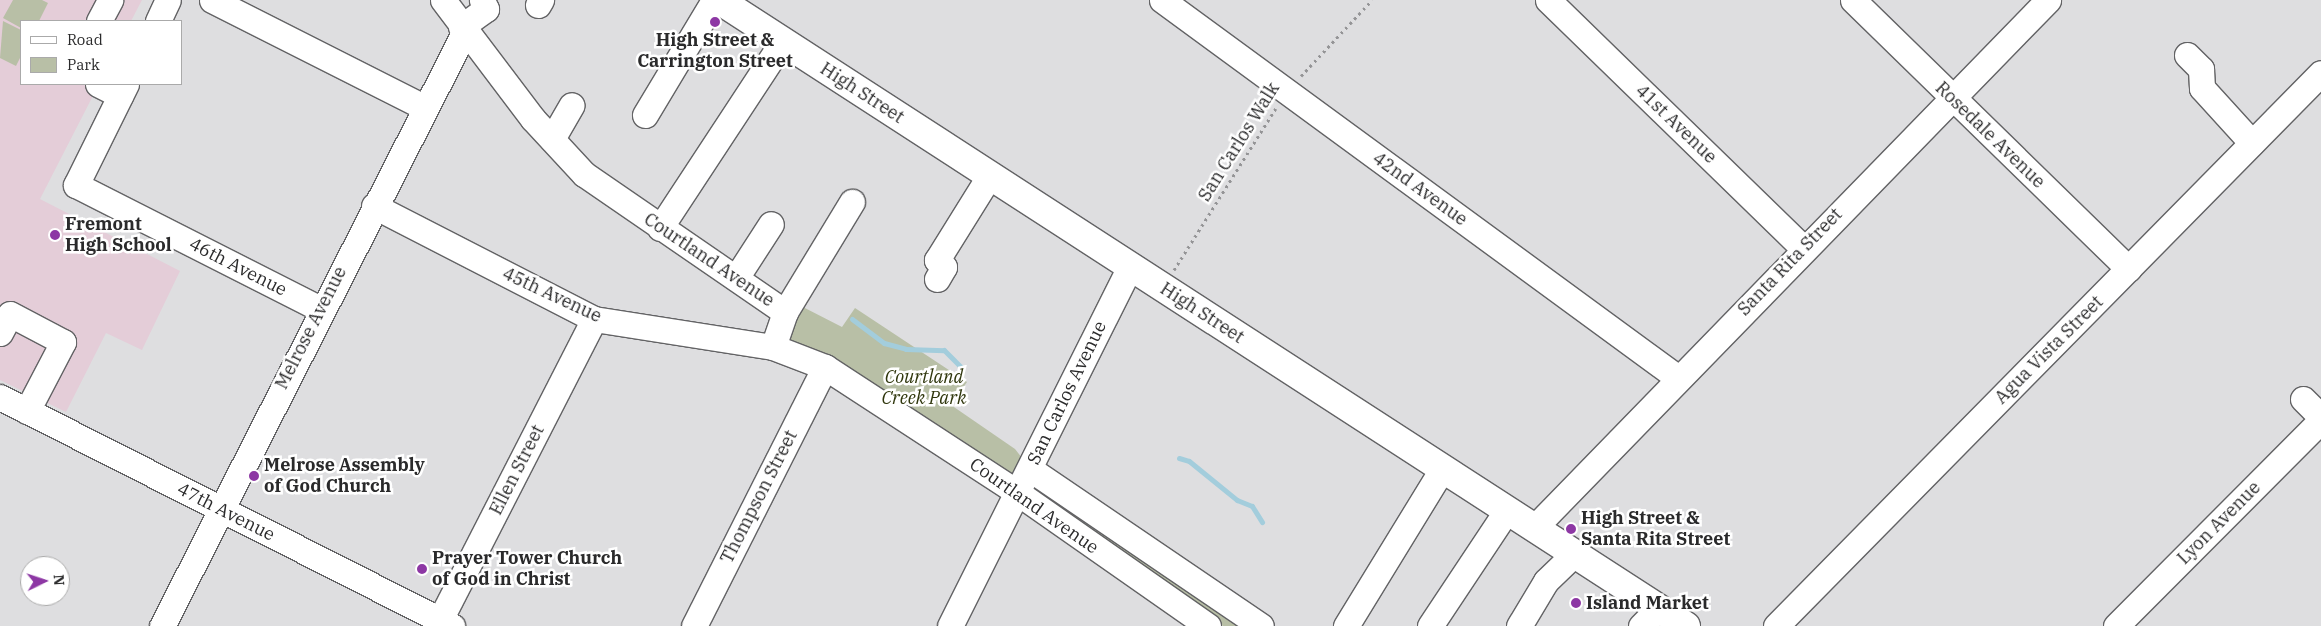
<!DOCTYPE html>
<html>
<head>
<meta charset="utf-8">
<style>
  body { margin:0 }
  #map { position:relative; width:2321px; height:626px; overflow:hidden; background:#dedee0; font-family:"IBM Plex Serif",serif }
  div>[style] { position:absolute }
  .education>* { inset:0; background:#e4cdd8 }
  .green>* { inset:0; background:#b8bfa6 }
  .stream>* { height:5px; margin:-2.5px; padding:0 2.5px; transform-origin:2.5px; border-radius:2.5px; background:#a3cddc }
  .path>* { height:3px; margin-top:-1.5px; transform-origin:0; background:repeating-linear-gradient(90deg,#949496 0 2.5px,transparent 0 6.5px) }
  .roads { filter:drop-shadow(1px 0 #636365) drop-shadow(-1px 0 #636365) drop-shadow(0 1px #636365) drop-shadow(0 -1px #636365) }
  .minor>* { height:25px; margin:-12.5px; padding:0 12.5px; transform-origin:12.5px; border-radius:12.5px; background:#fff }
  .major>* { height:28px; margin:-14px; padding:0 14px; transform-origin:14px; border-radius:14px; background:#fff }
  .dots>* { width:14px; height:14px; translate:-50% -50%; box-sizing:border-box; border:2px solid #fff; border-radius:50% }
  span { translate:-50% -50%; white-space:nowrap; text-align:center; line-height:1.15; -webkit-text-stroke:5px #fff; paint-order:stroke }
  .poi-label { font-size:18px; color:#2a2a2b; font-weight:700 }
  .left { translate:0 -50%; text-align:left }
  .street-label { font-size:18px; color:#2a2a2b }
  .park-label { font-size:18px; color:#2f360c; font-style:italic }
  .legend { position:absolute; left:20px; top:20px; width:162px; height:65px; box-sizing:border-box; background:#fff; border:1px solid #aaa; margin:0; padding:6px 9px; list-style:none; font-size:15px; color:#2a2a2b }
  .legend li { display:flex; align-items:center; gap:10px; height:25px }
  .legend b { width:25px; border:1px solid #aaa }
  .north { position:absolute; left:20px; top:556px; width:50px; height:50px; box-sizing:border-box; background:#fff; border:1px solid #aaa; border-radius:50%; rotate:86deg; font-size:14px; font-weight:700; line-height:20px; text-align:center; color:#2a2a2b }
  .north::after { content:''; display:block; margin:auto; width:18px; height:22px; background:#8d37a4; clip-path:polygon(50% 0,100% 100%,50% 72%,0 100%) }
</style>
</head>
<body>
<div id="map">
  <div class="education">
    <i style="clip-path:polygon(0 0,142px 0,131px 21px,21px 21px,21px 84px,99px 84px,40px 199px,180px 271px,142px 350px,106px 333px,66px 412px,0 380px)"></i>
  </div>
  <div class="green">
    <i style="clip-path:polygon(13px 0,42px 0,48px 3px,39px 21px,21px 21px,21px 28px,3px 18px)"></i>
    <i style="clip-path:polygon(3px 21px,21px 30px,21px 56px,16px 66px,0 58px)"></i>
    <i style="clip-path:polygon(799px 305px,842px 327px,855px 308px,967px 382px,951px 405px,1015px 449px,1043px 485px,1253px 626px,1223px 626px,826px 356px,793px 342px,787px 337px)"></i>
  </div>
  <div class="stream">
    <i style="left:852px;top:319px;width:40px;rotate:37deg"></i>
    <i style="left:884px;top:343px;width:23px;rotate:15deg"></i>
    <i style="left:906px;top:349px;width:38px;rotate:2deg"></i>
    <i style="left:944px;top:350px;width:25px;rotate:45deg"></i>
    <i style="left:1179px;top:458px;width:10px;rotate:17deg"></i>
    <i style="left:1189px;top:461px;width:62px;rotate:39.1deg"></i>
    <i style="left:1237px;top:500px;width:16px;rotate:22deg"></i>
    <i style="left:1252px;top:506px;width:19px;rotate:58deg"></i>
  </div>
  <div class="path">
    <i style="left:1301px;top:76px;width:104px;rotate:-46.9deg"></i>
    <i style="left:1174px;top:270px;width:191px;rotate:-57.8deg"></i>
  </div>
  <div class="roads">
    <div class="minor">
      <i style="left:212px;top:0;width:237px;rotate:26.8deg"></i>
      <i style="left:443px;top:0;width:149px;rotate:52.9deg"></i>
      <i style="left:533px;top:119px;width:75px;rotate:47.2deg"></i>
      <i style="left:584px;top:174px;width:244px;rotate:34.5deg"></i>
      <i style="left:1162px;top:0;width:640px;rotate:36.22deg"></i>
      <i style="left:1548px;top:0;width:356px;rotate:44.2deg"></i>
      <i style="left:1853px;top:0;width:385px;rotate:44.3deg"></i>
      <i style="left:538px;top:5px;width:6px;rotate:-59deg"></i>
      <i style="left:99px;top:21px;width:24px;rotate:-62deg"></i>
      <i style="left:158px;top:21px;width:23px;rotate:-65deg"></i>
      <i style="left:461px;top:27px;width:31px;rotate:-36deg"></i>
      <i style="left:486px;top:9px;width:10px;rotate:-114deg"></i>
      <i style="left:2187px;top:55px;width:20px;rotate:45deg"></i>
      <i style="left:2201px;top:69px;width:19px;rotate:87deg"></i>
      <i style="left:2202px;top:88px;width:74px;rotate:47.7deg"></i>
      <i style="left:98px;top:84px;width:25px;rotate:27deg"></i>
      <i style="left:126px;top:84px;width:113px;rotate:116.3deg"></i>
      <i style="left:76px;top:185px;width:274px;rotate:26.9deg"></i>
      <i style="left:645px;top:115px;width:134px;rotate:-59deg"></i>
      <i style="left:552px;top:139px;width:39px;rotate:-60deg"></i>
      <i style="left:374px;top:206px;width:247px;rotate:27.2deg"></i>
      <i style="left:594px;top:319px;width:181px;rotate:8.9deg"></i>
      <i style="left:773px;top:347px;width:56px;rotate:21deg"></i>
      <i style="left:825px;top:367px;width:230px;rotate:33.1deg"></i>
      <i style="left:1018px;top:493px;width:232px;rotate:35deg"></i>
      <i style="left:660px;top:228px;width:224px;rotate:-56.7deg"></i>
      <i style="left:736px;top:278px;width:64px;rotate:-57.1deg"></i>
      <i style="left:937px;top:279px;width:14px;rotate:-60deg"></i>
      <i style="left:944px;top:267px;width:10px;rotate:-135deg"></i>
      <i style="left:937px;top:260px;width:100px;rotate:-58.1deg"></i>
      <i style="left:0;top:333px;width:21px;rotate:-62deg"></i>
      <i style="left:10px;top:314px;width:60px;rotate:27.8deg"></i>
      <i style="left:63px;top:342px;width:78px;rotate:117.6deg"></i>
      <i style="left:773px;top:347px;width:37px;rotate:-71deg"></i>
      <i style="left:785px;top:312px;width:129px;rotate:-58.7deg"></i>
      <i style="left:0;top:397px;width:507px;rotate:26.87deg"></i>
      <i style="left:2303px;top:399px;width:25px;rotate:45deg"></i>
      <i style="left:1030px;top:469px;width:279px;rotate:34.2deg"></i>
      <i style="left:1534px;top:528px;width:737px;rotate:-45.77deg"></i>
      <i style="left:440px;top:620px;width:338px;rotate:-62.9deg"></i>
      <i style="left:162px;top:626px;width:665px;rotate:-63.01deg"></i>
      <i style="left:694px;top:626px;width:290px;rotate:-63.2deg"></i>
      <i style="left:950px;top:626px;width:402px;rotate:-63.4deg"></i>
      <i style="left:1346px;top:626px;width:185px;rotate:-58.5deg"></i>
      <i style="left:1430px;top:626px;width:139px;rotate:-56.4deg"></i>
      <i style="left:1519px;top:626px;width:52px;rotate:-59deg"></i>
      <i style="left:1546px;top:581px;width:39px;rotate:-44deg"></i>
      <i style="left:1641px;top:626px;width:24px;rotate:-45deg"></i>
      <i style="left:1776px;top:626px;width:776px;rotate:-45.42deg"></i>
      <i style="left:2116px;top:626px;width:291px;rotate:-45.1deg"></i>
    </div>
    <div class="major">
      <i style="left:719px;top:0;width:1152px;rotate:32.92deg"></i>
    </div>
  </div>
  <div class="dots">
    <i style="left:715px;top:22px;background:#8d37a4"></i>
    <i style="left:55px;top:235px;background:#8d37a4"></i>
    <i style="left:254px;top:476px;background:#8d37a4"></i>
    <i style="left:1571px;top:529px;background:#8d37a4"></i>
    <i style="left:422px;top:569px;background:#8d37a4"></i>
    <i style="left:1576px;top:603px;background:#8d37a4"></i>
  </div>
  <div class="poi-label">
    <span style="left:715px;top:51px">High Street &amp;<br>Carrington Street</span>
    <span class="left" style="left:65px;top:235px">Fremont<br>High School</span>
    <span class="left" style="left:264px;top:476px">Melrose Assembly<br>of God Church</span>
    <span class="left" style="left:1581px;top:529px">High Street &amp;<br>Santa Rita Street</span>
    <span class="left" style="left:432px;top:569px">Prayer Tower Church<br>of God in Christ</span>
    <span class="left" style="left:1586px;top:603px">Island Market</span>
  </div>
  <div class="street-label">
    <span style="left:862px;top:93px;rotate:33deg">High Street</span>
    <span style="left:1676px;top:124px;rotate:44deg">41st Avenue</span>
    <span style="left:1990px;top:135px;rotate:44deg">Rosedale Avenue</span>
    <span style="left:1239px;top:142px;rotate:-58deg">San Carlos Walk</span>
    <span style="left:1420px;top:189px;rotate:36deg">42nd Avenue</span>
    <span style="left:709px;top:260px;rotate:34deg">Courtland Avenue</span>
    <span style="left:1790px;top:262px;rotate:-46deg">Santa Rita Street</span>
    <span style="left:238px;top:267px;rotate:27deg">46th Avenue</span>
    <span style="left:552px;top:295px;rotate:25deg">45th Avenue</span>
    <span style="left:1202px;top:313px;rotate:33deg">High Street</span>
    <span style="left:311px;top:328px;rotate:-63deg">Melrose Avenue</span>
    <span style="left:2049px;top:350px;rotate:-45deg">Agua Vista Street</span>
    <span style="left:1067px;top:393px;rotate:-64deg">San Carlos Avenue</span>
    <span style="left:517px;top:470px;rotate:-63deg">Ellen Street</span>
    <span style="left:759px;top:497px;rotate:-63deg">Thompson Street</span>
    <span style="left:1034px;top:506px;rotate:35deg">Courtland Avenue</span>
    <span style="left:226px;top:512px;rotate:27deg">47th Avenue</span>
    <span style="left:2219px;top:523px;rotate:-45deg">Lyon Avenue</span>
  </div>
  <div class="park-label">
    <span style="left:924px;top:388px">Courtland<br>Creek Park</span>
  </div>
  <ul class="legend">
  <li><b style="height:6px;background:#fff"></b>Road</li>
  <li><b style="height:14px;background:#b8bfa6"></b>Park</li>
  </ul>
  <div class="north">N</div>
</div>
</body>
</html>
